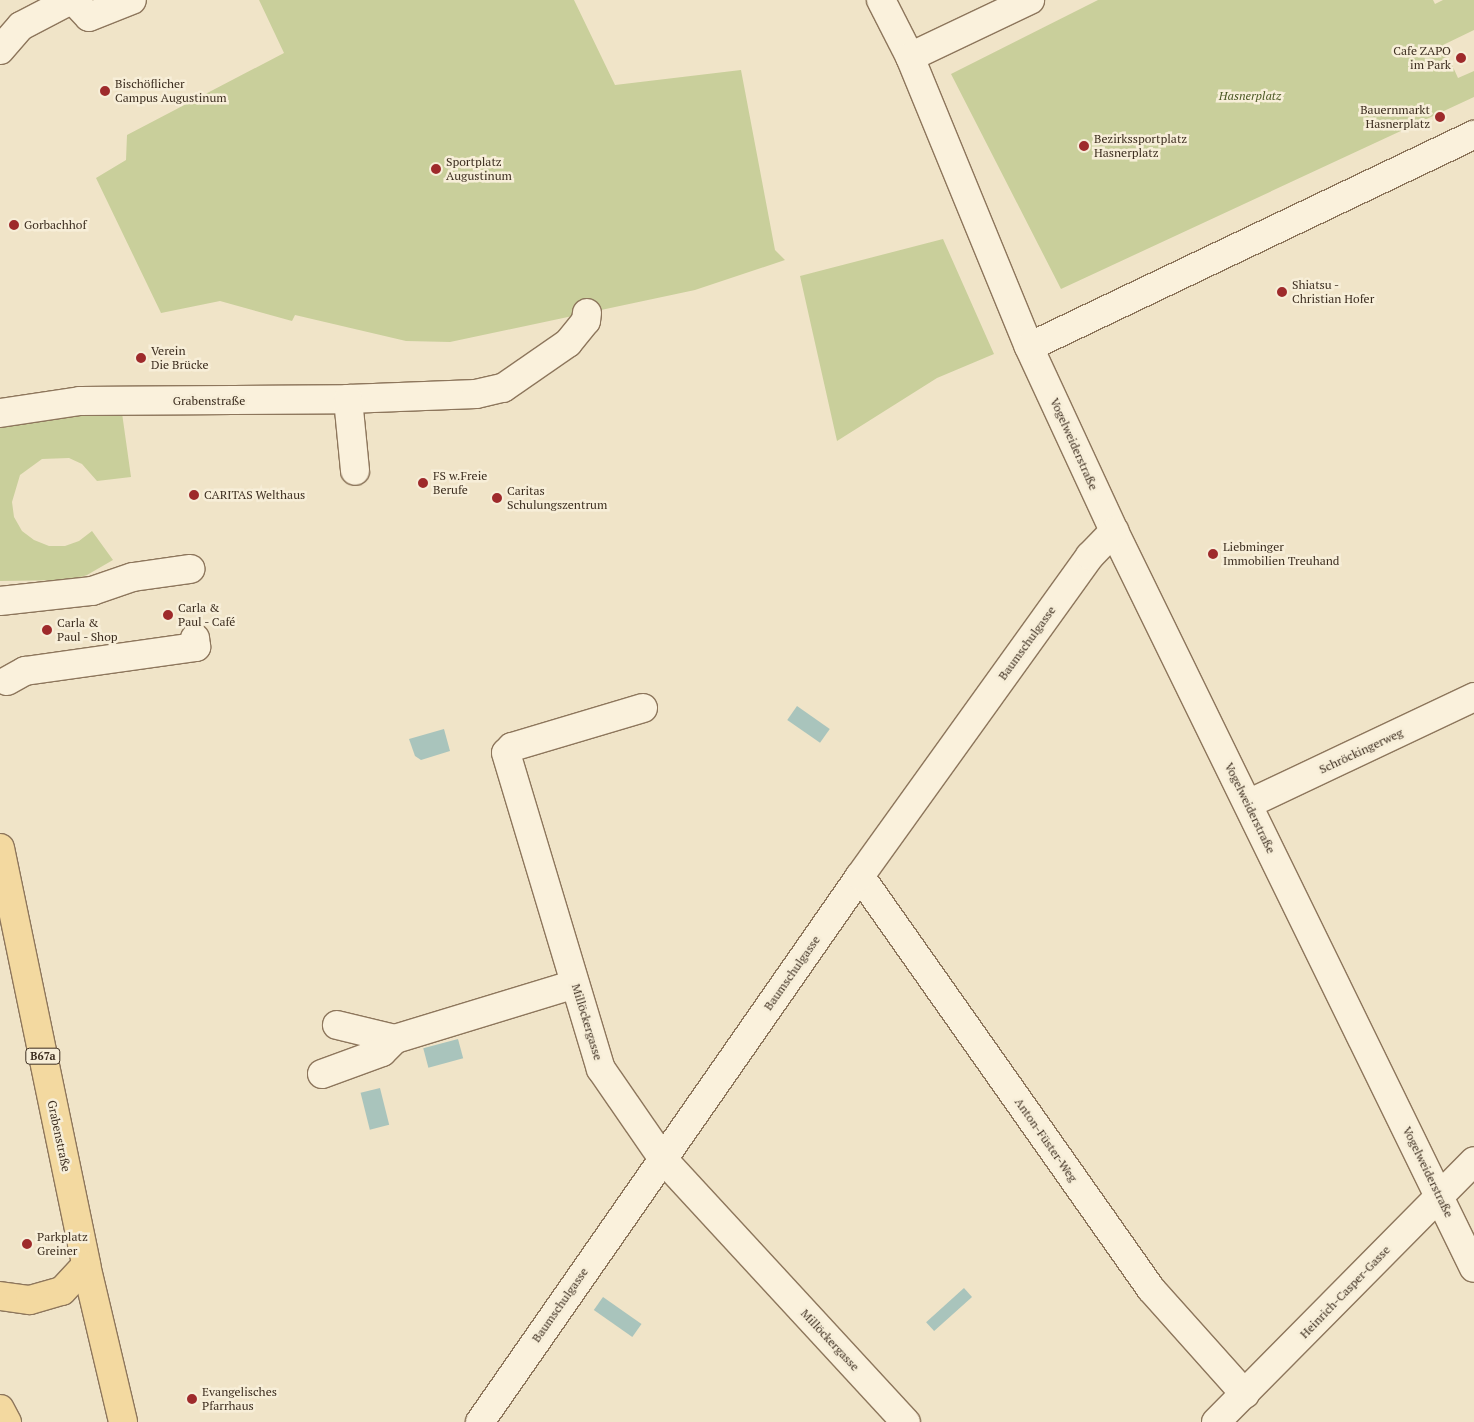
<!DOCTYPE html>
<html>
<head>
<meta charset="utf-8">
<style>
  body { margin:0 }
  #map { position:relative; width:1474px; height:1422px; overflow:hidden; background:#f0e4c8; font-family:"PT Serif",serif }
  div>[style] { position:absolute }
  .green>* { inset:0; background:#c9cf9b }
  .water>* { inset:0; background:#a9c4bc; transform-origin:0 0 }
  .roads { filter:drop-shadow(1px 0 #8d765c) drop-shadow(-1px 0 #8d765c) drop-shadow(0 1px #8d765c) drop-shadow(0 -1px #8d765c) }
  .minor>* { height:28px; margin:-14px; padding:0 14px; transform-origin:14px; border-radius:14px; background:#faf1dc }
  .major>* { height:28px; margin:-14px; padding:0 14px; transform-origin:14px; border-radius:14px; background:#f3d9a0 }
  .dots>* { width:14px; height:14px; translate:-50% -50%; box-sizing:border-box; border:2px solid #f7eed8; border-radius:50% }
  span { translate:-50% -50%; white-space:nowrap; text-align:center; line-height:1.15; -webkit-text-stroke:5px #f7eed8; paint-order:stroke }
  .shield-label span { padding:1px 4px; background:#f7eed8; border:1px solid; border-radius:4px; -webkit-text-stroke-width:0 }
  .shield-label { font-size:11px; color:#3d2e20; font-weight:700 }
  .poi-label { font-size:12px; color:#3d2e20 }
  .right { translate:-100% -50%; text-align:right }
  .left { translate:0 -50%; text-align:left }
  .park-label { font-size:12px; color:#4d5a26; font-style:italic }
  .street-label { font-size:12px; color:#3d2e20 }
</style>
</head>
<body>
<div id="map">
  <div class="green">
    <i style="clip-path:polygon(259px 0,574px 0,615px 85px,741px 70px,775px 250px,785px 260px,695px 290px,450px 342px,406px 341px,295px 315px,292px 321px,220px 301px,161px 313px,96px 178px,126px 160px,127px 135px,284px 53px)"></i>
    <i style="clip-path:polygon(1098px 0,1433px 0,1435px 4px,1443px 0,1474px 0,1474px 30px,1443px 45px,1458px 78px,1474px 71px,1474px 97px,1061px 289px,951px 74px)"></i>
    <i style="clip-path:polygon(943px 239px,994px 354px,937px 378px,837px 441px,800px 276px)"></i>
    <i style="clip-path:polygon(105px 412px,122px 413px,131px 477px,97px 481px,82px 464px,69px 458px,42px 459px,20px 475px,12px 502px,14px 517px,22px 531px,34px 540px,49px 546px,65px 546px,79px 541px,92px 531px,113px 560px,87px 575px,71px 580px,0 581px,0 427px)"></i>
  </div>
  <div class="water">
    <i style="left:797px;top:706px;width:40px;height:17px;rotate:35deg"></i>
    <i style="clip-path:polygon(444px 729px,450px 751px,421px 760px,415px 756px,409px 739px)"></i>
    <i style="left:458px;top:1039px;width:20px;height:36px;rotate:75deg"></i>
    <i style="left:380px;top:1088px;width:38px;height:20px;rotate:76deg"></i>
    <i style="left:964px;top:1288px;width:12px;height:51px;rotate:48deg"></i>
    <i style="left:603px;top:1297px;width:47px;height:16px;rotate:35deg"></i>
  </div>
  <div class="roads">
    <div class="minor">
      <i style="left:73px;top:0;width:23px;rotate:47deg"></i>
      <i style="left:89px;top:17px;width:46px;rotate:-21.6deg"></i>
      <i style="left:881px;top:0;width:64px;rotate:63deg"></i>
      <i style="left:910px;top:57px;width:313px;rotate:67.7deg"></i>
      <i style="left:1029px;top:347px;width:203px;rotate:65.2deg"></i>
      <i style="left:1114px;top:531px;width:820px;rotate:63.97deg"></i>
      <i style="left:0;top:50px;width:32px;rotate:-49deg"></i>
      <i style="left:21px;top:26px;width:56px;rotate:-27.5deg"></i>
      <i style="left:910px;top:57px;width:133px;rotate:-25.4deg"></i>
      <i style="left:1029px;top:347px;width:493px;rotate:-25.5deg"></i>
      <i style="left:348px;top:399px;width:128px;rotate:-2.2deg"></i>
      <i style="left:476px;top:394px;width:28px;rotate:-13deg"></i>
      <i style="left:503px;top:388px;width:79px;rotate:-34.7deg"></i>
      <i style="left:568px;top:343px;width:28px;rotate:-51deg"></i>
      <i style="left:586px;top:321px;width:8px;rotate:-83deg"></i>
      <i style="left:0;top:413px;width:81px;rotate:-8.5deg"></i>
      <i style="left:80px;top:401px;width:268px;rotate:-0.4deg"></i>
      <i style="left:348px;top:399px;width:72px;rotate:84.4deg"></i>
      <i style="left:0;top:601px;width:93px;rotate:-6.2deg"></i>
      <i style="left:92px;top:591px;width:43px;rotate:-18.9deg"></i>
      <i style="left:133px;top:577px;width:58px;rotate:-8deg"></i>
      <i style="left:7px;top:681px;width:21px;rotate:-29deg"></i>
      <i style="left:25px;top:671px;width:173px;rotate:-8deg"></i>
      <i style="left:196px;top:647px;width:9px;rotate:-96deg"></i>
      <i style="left:643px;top:708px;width:137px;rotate:163.4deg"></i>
      <i style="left:512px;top:747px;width:8px;rotate:135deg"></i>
      <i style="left:506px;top:753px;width:330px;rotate:73.3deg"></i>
      <i style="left:601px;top:1069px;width:109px;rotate:55.4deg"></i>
      <i style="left:663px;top:1159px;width:358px;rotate:47.3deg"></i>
      <i style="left:1248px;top:804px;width:250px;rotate:-25.3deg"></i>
      <i style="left:860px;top:876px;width:505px;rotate:54.83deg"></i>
      <i style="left:1151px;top:1289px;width:141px;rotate:48.2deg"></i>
      <i style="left:337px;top:1025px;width:60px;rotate:13.6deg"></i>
      <i style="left:395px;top:1039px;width:188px;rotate:-17deg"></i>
      <i style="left:322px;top:1074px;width:64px;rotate:-20.1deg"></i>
      <i style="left:382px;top:1052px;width:18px;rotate:-45deg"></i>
      <i style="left:480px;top:1422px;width:665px;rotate:-55.16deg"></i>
      <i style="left:860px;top:876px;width:394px;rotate:-54.3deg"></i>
      <i style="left:1090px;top:556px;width:35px;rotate:-46deg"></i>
      <i style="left:1216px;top:1422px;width:367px;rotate:-45.3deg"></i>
    </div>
    <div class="major">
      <i style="left:0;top:848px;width:426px;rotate:78.3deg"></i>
      <i style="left:86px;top:1265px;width:161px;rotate:76.7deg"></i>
      <i style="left:0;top:1296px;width:30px;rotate:8deg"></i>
      <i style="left:30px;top:1300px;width:33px;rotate:-16deg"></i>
      <i style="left:62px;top:1291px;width:35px;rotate:-47deg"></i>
      <i style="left:0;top:1409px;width:15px;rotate:62deg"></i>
    </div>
  </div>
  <div class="dots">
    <i style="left:1461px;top:58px;background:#9e2a2b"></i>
    <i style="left:105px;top:91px;background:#9e2a2b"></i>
    <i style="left:1440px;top:117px;background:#9e2a2b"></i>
    <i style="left:1084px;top:146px;background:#9e2a2b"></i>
    <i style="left:436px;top:169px;background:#9e2a2b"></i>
    <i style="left:14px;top:225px;background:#9e2a2b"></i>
    <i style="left:1282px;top:292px;background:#9e2a2b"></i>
    <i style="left:141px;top:358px;background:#9e2a2b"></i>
    <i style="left:423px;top:483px;background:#9e2a2b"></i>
    <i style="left:194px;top:495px;background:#9e2a2b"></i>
    <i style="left:497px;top:498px;background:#9e2a2b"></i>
    <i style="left:1213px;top:554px;background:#9e2a2b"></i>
    <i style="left:168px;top:615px;background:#9e2a2b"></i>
    <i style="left:47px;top:630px;background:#9e2a2b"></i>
    <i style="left:27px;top:1244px;background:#9e2a2b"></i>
    <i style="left:192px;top:1399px;background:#9e2a2b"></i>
  </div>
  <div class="shield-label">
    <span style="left:43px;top:1056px">B67a</span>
  </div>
  <div class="poi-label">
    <span class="right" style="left:1451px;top:58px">Cafe ZAPO<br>im Park</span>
    <span class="left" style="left:115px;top:91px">Bischöflicher<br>Campus Augustinum</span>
    <span class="right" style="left:1430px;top:117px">Bauernmarkt<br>Hasnerplatz</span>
    <span class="left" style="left:1094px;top:146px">Bezirkssportplatz<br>Hasnerplatz</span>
    <span class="left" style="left:446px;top:169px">Sportplatz<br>Augustinum</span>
    <span class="left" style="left:24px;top:225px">Gorbachhof</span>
    <span class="left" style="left:1292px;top:292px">Shiatsu -<br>Christian Hofer</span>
    <span class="left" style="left:151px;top:358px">Verein<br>Die Brücke</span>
    <span class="left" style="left:433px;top:483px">FS w.Freie<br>Berufe</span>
    <span class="left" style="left:507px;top:498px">Caritas<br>Schulungszentrum</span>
    <span class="left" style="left:204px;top:495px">CARITAS Welthaus</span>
    <span class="left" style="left:1223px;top:554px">Liebminger<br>Immobilien Treuhand</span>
    <span class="left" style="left:178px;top:615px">Carla &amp;<br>Paul - Café</span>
    <span class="left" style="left:57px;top:630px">Carla &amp;<br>Paul - Shop</span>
    <span class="left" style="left:37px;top:1244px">Parkplatz<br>Greiner</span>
    <span class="left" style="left:202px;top:1399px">Evangelisches<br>Pfarrhaus</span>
  </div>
  <div class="park-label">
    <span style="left:1250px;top:96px">Hasnerplatz</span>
  </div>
  <div class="street-label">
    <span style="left:209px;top:401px">Grabenstraße</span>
    <span style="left:1074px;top:444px;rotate:66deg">Vogelweiderstraße</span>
    <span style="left:1027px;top:643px;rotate:-54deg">Baumschulgasse</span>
    <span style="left:1361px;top:751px;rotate:-25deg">Schröckingerweg</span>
    <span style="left:1250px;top:808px;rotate:64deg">Vogelweiderstraße</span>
    <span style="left:792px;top:973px;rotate:-55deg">Baumschulgasse</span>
    <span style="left:587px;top:1022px;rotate:73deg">Millöckergasse</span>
    <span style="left:59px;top:1136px;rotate:78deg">Grabenstraße</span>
    <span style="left:1046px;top:1140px;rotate:55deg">Anton-Füster-Weg</span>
    <span style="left:1428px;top:1172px;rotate:64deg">Vogelweiderstraße</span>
    <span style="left:1345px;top:1292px;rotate:-46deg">Heinrich-Casper-Gasse</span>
    <span style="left:560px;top:1305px;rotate:-55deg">Baumschulgasse</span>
    <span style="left:830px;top:1340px;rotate:47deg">Millöckergasse</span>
  </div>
</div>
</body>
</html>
